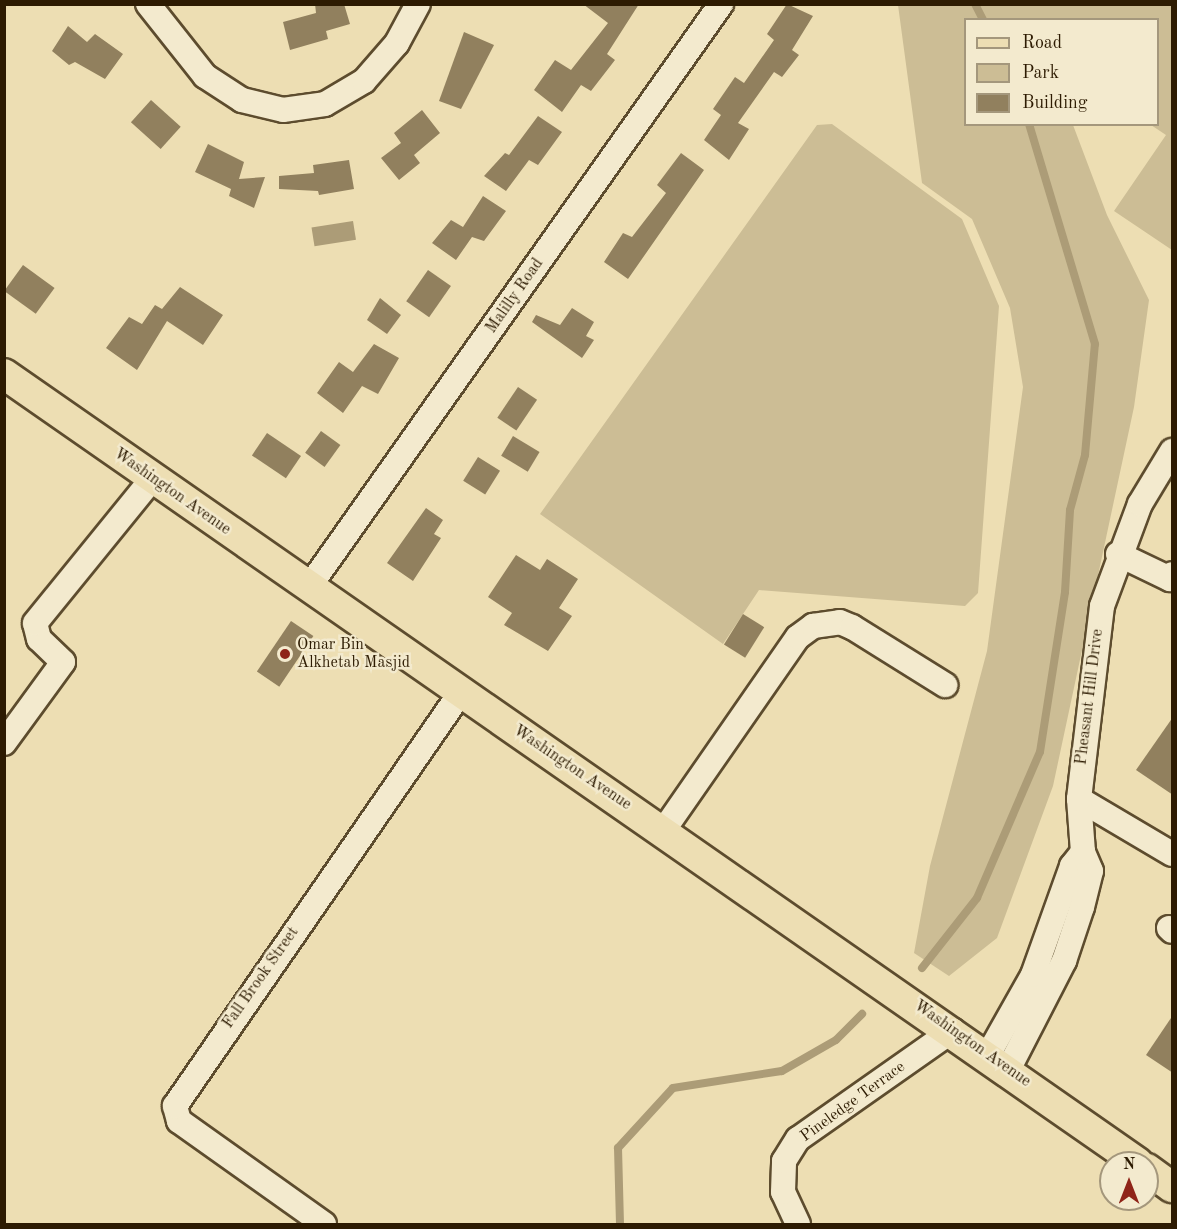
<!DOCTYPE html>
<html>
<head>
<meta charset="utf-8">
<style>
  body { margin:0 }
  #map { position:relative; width:1177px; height:1229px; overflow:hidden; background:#eddeb3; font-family:"Old Standard TT",serif }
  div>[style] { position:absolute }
  .green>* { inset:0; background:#ccbd95 }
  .water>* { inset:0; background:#ac9c77; transform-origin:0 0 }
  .stream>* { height:8px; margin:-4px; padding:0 4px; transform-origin:4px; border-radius:4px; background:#ac9c77 }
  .building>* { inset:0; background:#91805e; transform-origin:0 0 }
  .roads { filter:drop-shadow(2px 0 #5d4c2e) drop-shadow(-2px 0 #5d4c2e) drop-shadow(0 2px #5d4c2e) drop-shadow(0 -2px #5d4c2e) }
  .minor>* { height:24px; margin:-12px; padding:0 12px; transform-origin:12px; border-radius:12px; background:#f3eace }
  .major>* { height:30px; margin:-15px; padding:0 15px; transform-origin:15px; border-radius:15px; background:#eddeb3 }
  .dots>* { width:16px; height:16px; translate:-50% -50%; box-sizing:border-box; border:3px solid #f3eace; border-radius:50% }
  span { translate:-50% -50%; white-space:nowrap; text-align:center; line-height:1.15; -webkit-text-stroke:5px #f3eace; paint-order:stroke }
  .street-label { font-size:16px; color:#2d1b02 }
  .poi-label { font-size:16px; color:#2d1b02 }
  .left { translate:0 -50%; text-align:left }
  .frame { position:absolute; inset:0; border:6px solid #2d1b02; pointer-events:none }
  .legend { position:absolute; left:964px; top:18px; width:195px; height:108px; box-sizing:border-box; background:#f3eace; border:2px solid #a4977c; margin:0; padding:8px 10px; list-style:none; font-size:18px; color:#2d1b02 }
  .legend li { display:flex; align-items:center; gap:12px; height:30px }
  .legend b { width:30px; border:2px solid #a4977c }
  .north { position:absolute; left:1099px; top:1151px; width:60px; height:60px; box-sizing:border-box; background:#f3eace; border:2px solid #a4977c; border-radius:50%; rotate:0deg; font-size:16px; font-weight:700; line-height:24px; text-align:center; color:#2d1b02 }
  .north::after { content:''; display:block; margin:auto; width:21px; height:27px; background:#8f2418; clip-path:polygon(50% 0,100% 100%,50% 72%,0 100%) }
</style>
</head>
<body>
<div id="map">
  <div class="green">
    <i style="clip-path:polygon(898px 5px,1172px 5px,1172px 250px,1114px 211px,1166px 135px,1151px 125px,1158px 124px,1158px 20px,966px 20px,966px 124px,1073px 125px,1107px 215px,1149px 300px,1134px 407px,1053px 786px,997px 938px,949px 976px,914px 953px,930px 866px,987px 651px,1023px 387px,1010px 308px,972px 219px,922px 183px)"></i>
    <i style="clip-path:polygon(832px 124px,962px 219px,999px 306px,978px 593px,965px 606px,759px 590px,723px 644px,540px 514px,817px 125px)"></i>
  </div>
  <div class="water">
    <i style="left:353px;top:221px;width:19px;height:42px;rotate:81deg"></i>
  </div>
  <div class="stream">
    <i style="left:975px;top:4px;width:18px;rotate:63deg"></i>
    <i style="left:922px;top:968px;width:89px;rotate:-51.8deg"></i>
    <i style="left:977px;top:898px;width:159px;rotate:-66.7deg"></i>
    <i style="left:1040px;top:752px;width:162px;rotate:-81.1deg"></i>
    <i style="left:1065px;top:592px;width:82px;rotate:-86.5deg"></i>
    <i style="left:1070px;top:510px;width:57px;rotate:-74.7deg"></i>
    <i style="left:1085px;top:455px;width:111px;rotate:-84.9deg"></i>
    <i style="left:1095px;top:344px;width:230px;rotate:-106.7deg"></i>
    <i style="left:620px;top:1224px;width:76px;rotate:-91.5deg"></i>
    <i style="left:618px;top:1148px;width:81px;rotate:-47.5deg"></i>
    <i style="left:673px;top:1088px;width:110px;rotate:-8.9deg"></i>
    <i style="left:782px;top:1071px;width:62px;rotate:-29.9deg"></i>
    <i style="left:836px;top:1040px;width:37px;rotate:-45deg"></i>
  </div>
  <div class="building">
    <i style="clip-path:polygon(315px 4px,344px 4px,350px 24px,326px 31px,328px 39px,290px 50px,283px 22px,316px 13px)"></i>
    <i style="clip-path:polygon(583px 4px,639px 4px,607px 54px,615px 60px,591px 91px,581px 85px,562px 112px,534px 90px,555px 60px,571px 70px,608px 23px)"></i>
    <i style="clip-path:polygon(787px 4px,813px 16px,792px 50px,799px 55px,782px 77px,774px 72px,738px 123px,749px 129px,729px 160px,704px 140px,721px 115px,713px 109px,735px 77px,744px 83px,774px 40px,767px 34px)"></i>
    <i style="clip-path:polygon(68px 26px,87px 42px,95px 34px,123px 54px,105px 79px,75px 62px,69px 65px,52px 51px)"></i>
    <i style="clip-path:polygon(464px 32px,494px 45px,461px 109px,439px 101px)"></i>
    <i style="left:151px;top:100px;width:40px;height:30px;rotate:42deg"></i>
    <i style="clip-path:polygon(422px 110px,440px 133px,414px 155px,420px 163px,399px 180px,381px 158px,401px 143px,394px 133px)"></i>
    <i style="clip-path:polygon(538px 116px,562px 132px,538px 165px,529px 160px,506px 191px,484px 176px,505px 153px,509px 155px)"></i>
    <i style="clip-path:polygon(208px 144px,244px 162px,239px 179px,265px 177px,254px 208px,229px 196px,231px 189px,195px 172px)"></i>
    <i style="clip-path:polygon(681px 153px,704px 170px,628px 279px,604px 262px,623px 233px,632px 237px,666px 193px,657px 185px)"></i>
    <i style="clip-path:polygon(349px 160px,354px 189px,319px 195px,318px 191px,279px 189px,279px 176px,314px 173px,313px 165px)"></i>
    <i style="clip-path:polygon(483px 196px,506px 211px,484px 241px,472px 237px,456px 260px,432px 243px,451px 220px,463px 227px)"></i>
    <i style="left:23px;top:265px;width:39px;height:32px;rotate:36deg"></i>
    <i style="left:428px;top:270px;width:28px;height:38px;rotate:35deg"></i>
    <i style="clip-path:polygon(180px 287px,223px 315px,203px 345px,167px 321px,137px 370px,106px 348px,129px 317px,142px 324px,155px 305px,162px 309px)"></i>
    <i style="clip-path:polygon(380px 298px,401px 315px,387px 334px,367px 320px)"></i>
    <i style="clip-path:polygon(572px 308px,594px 322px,586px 336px,594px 340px,582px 358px,532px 322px,536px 315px,560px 325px)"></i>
    <i style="clip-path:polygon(374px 344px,399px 358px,378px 394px,362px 386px,343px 413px,317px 393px,339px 362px,353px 372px)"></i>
    <i style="left:518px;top:387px;width:23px;height:37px;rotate:34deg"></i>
    <i style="left:321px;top:431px;width:24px;height:27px;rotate:36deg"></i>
    <i style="left:267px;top:433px;width:41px;height:27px;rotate:34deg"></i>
    <i style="left:513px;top:436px;width:31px;height:23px;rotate:31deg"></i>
    <i style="left:478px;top:457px;width:26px;height:28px;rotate:32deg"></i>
    <i style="clip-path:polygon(426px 508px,443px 520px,434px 534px,441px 538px,413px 581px,387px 563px)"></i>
    <i style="clip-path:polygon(516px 555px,540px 570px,547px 559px,578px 579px,559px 608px,572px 616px,548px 651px,504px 625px,512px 613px,488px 597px)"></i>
    <i style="left:743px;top:614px;width:25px;height:36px;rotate:32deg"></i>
    <i style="left:291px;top:621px;width:27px;height:61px;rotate:34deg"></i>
    <i style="clip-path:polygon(1173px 717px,1173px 795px,1136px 770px)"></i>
    <i style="clip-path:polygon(1173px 1015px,1173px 1073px,1146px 1055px)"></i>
  </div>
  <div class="roads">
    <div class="minor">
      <i style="left:148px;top:4px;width:92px;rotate:51.6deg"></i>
      <i style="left:205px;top:76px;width:44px;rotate:33deg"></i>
      <i style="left:242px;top:100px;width:42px;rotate:13.7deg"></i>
      <i style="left:283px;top:110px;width:42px;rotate:-8.1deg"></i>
      <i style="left:325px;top:104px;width:45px;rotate:-30.5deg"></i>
      <i style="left:364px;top:81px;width:50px;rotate:-49deg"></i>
      <i style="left:397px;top:43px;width:44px;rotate:-61.7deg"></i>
      <i style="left:1118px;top:554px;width:58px;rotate:25.7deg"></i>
      <i style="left:1170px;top:579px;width:5px;rotate:-68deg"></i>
      <i style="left:309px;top:587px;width:714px;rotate:-54.75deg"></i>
      <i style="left:4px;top:743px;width:100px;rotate:-53.9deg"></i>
      <i style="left:63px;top:662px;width:33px;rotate:-136deg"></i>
      <i style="left:39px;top:639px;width:16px;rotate:-104deg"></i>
      <i style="left:35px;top:623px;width:186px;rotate:-50.9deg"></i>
      <i style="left:1079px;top:799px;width:108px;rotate:30.6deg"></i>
      <i style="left:663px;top:831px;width:236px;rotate:-55.2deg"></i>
      <i style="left:798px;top:637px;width:19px;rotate:-36deg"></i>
      <i style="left:813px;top:626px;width:27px;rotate:-8deg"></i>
      <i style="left:840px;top:622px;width:13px;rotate:23deg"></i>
      <i style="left:852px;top:627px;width:110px;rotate:31.9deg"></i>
      <i style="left:1169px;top:928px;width:4px;rotate:45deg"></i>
      <i style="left:988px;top:1055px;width:92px;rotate:-60.6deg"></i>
      <i style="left:1033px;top:975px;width:116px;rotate:-70.3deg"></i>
      <i style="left:1072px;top:866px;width:18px;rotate:-52deg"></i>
      <i style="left:1008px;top:1070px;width:123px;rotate:-62.8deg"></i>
      <i style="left:1064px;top:961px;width:57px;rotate:-71.6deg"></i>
      <i style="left:1082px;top:907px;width:37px;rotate:-76deg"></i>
      <i style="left:1091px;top:871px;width:21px;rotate:-113deg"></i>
      <i style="left:1083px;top:852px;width:53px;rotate:-94.3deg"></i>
      <i style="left:1079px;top:799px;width:194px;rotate:-83.2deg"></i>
      <i style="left:1102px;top:606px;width:109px;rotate:-69.6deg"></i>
      <i style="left:1140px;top:504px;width:62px;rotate:-58.9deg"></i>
      <i style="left:324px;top:1224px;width:178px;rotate:-144.6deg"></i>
      <i style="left:179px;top:1121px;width:16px;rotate:-105deg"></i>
      <i style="left:175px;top:1106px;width:503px;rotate:-55.36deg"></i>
      <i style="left:798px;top:1224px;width:35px;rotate:-115deg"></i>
      <i style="left:783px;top:1192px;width:31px;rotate:-88deg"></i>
      <i style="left:784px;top:1161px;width:26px;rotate:-58deg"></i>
      <i style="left:798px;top:1139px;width:189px;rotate:-35.1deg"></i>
    </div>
    <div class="major">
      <i style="left:4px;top:374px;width:1381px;rotate:34.83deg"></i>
      <i style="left:1147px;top:1169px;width:31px;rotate:36deg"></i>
    </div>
  </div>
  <div class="dots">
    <i style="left:285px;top:654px;background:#8f2418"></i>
  </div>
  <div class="street-label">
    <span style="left:515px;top:296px;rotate:-55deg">Malilly Road</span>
    <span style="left:172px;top:492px;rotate:35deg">Washington Avenue</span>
    <span style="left:1090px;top:697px;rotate:-83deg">Pheasant Hill Drive</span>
    <span style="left:572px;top:768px;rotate:34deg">Washington Avenue</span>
    <span style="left:261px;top:978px;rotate:-55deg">Fall Brook Street</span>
    <span style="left:972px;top:1044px;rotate:35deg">Washington Avenue</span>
    <span style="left:853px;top:1102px;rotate:-36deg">Pineledge Terrace</span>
  </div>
  <div class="poi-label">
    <span class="left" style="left:297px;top:654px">Omar Bin<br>Alkhetab Masjid</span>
  </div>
  <div class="frame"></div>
  <ul class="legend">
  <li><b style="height:8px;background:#eddeb3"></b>Road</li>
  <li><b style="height:16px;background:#ccbd95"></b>Park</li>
  <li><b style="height:16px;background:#91805e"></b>Building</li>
  </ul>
  <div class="north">N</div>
</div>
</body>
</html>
